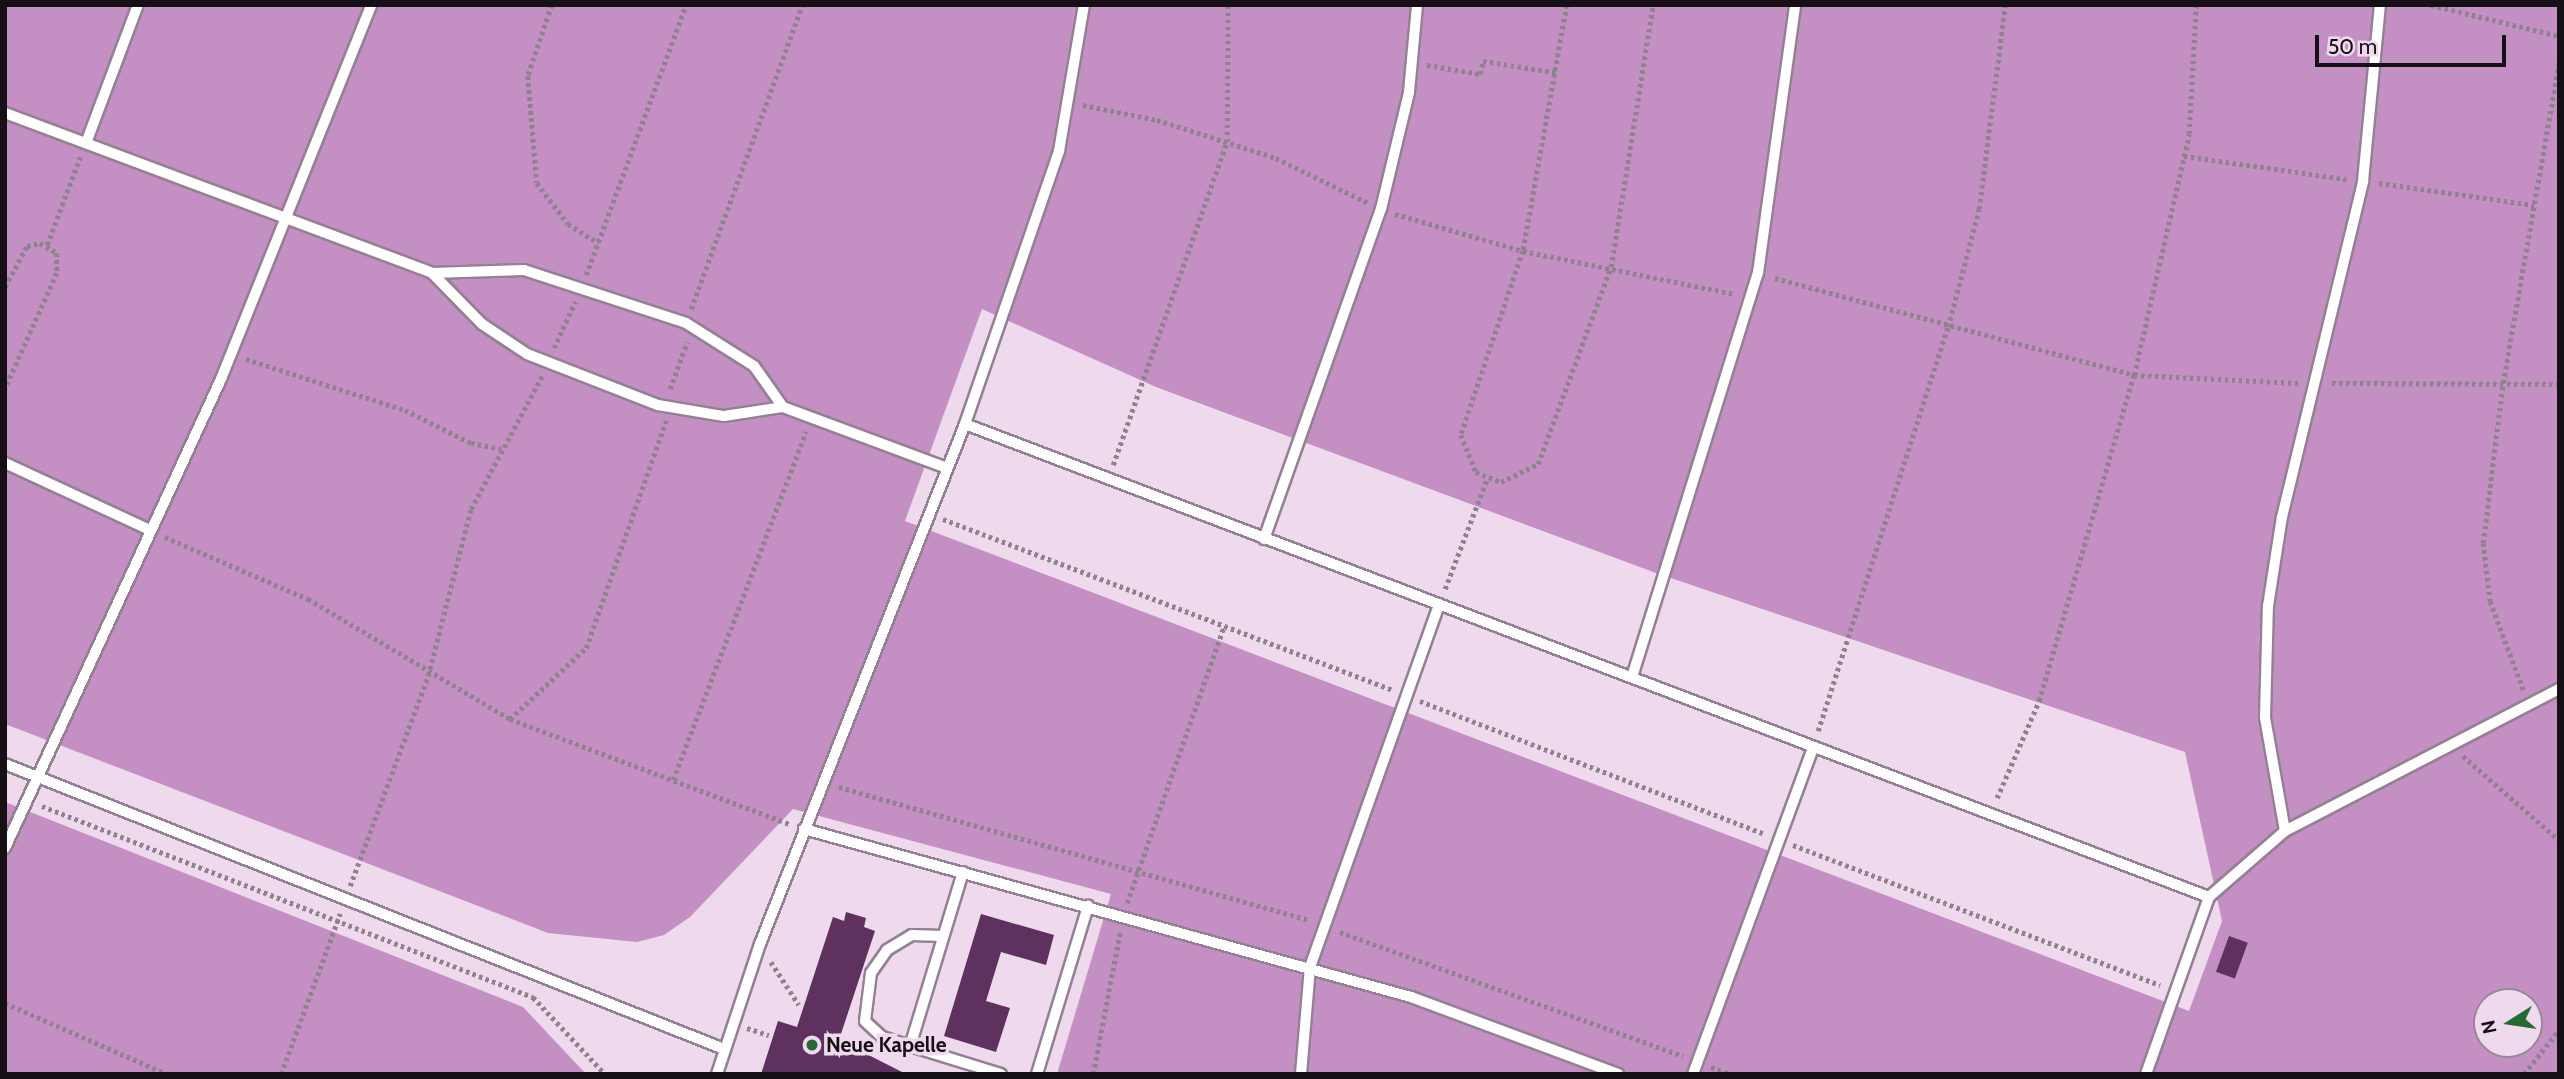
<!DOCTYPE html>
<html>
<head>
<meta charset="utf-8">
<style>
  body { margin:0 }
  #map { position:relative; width:2564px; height:1079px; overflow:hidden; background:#eed9ed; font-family:Cabin,sans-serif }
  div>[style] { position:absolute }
  .forest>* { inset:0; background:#c48fc3 }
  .building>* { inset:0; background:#5f315f; transform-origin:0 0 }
  .path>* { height:4.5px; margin-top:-2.25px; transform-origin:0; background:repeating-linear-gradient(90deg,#90818f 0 3.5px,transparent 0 7px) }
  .roads { filter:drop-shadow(2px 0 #938193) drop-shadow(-2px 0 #938193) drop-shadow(0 2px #938193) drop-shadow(0 -2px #938193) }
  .service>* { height:10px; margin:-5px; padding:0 5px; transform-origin:5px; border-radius:5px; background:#fff }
  .dots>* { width:19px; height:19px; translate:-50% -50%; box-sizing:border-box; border:4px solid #eed9ed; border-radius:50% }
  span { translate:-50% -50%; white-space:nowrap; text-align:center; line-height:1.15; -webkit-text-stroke:7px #eed9ed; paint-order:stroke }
  .poi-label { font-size:21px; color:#160f15; font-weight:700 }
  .left { translate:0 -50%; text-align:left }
  .frame { position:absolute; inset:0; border:7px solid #160f15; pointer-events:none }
  .north { position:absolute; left:2473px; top:988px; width:70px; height:70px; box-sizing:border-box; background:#eed9ed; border:2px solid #988897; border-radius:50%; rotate:258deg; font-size:19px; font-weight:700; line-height:28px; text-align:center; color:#160f15 }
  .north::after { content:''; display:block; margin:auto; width:24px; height:32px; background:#276932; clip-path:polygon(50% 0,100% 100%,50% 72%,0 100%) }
  .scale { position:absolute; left:2315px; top:35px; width:191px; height:32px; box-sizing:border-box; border:4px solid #160f15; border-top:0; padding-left:9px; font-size:21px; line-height:24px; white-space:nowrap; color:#160f15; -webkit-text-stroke:5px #eed9ed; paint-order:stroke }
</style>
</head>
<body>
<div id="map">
  <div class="forest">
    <i style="clip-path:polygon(evenodd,5px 5px,2559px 5px,2559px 1074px,1057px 1074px,1111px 894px,793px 809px,690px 917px,664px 935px,637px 942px,548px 933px,5px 724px,5px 5px,982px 309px,1156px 387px,1656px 573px,2185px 752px,2222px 921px,2189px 1011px,905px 521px,982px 309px,5px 5px,2487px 1002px,2529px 1002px,2529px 1044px,2487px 1044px,2487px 1002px)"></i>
    <i style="clip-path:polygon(5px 802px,523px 1007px,586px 1074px,5px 1074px)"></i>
  </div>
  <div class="building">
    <i style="clip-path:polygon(846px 912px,866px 918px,864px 927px,875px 931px,839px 1040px,906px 1074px,761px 1074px,778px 1021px,797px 1027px,833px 917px,844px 921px)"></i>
    <i style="clip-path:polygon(981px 914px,1054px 935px,1046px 965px,1001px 952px,986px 1001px,1010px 1008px,996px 1052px,944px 1036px)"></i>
    <i style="left:2229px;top:936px;width:20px;height:38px;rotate:20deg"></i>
  </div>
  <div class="path">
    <i style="left:552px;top:5px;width:75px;rotate:108.7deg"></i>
    <i style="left:528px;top:76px;width:107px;rotate:85.2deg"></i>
    <i style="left:537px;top:183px;width:51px;rotate:52.9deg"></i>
    <i style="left:568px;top:224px;width:36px;rotate:32deg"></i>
    <i style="left:1567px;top:5px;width:250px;rotate:100.1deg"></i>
    <i style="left:1523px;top:251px;width:194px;rotate:108.6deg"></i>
    <i style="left:1461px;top:435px;width:40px;rotate:68deg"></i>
    <i style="left:1476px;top:472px;width:27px;rotate:22deg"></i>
    <i style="left:1501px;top:482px;width:41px;rotate:-25.9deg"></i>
    <i style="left:1538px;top:464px;width:210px;rotate:-69.7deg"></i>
    <i style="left:1611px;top:267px;width:265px;rotate:-80.9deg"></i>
    <i style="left:2431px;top:5px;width:132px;rotate:13.6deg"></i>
    <i style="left:1427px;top:65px;width:54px;rotate:9.6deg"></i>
    <i style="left:1480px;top:74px;width:13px;rotate:-77deg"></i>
    <i style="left:1483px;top:61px;width:77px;rotate:9deg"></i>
    <i style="left:1083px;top:105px;width:76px;rotate:11.5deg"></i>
    <i style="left:1157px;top:120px;width:125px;rotate:17.7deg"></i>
    <i style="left:1276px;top:158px;width:102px;rotate:26.1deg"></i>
    <i style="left:2184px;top:156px;width:164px;rotate:8.1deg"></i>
    <i style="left:2379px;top:183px;width:157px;rotate:8.1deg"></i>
    <i style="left:1395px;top:214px;width:133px;rotate:16.1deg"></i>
    <i style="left:1523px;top:251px;width:215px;rotate:11.5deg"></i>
    <i style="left:47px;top:245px;width:94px;rotate:-69.4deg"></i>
    <i style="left:586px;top:275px;width:288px;rotate:-69.7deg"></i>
    <i style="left:1775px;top:278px;width:372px;rotate:15.1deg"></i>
    <i style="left:2134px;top:375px;width:165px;rotate:2.8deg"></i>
    <i style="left:5px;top:287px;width:47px;rotate:-61.8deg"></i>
    <i style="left:27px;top:246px;width:13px;rotate:-13deg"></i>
    <i style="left:40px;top:243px;width:20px;rotate:30deg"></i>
    <i style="left:57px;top:253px;width:20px;rotate:90deg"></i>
    <i style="left:57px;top:273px;width:127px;rotate:114.1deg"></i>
    <i style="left:691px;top:309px;width:324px;rotate:-69.9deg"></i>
    <i style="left:554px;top:348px;width:51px;rotate:-65.5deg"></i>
    <i style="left:246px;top:359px;width:167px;rotate:17.8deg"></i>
    <i style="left:405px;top:410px;width:74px;rotate:26.6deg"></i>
    <i style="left:471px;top:443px;width:31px;rotate:11deg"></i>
    <i style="left:2332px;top:383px;width:227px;rotate:0.3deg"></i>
    <i style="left:670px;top:389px;width:50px;rotate:-70.1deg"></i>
    <i style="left:1113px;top:465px;width:343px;rotate:-70.6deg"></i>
    <i style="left:1227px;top:142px;width:137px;rotate:-89.6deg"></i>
    <i style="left:943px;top:519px;width:481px;rotate:20.8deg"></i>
    <i style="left:165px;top:537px;width:156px;rotate:23.4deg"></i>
    <i style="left:308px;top:599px;width:235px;rotate:30.7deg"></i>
    <i style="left:510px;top:719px;width:299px;rotate:20.6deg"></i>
    <i style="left:1445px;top:589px;width:118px;rotate:-69.1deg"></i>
    <i style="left:2523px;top:690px;width:94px;rotate:-110.6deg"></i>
    <i style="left:2490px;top:602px;width:59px;rotate:-96.8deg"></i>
    <i style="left:2483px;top:543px;width:161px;rotate:-82.9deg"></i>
    <i style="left:2503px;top:383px;width:325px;rotate:-80.1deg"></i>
    <i style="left:1420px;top:701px;width:370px;rotate:21.1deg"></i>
    <i style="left:510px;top:719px;width:104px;rotate:-43.1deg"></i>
    <i style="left:586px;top:648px;width:241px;rotate:-70.6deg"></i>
    <i style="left:1818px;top:731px;width:424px;rotate:-72.2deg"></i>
    <i style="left:1948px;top:327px;width:122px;rotate:-75.3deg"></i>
    <i style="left:1979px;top:209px;width:206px;rotate:-82.7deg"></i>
    <i style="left:2463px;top:756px;width:128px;rotate:41.2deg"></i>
    <i style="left:673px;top:780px;width:373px;rotate:-69.1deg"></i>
    <i style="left:839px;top:787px;width:487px;rotate:15.8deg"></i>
    <i style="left:1997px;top:798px;width:106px;rotate:-66.6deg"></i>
    <i style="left:2039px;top:701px;width:340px;rotate:-73.8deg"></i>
    <i style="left:2134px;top:375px;width:247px;rotate:-77.1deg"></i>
    <i style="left:2189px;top:134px;width:129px;rotate:-86.9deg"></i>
    <i style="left:42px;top:806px;width:527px;rotate:21.26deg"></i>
    <i style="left:533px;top:997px;width:105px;rotate:46.9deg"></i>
    <i style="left:1793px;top:845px;width:393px;rotate:20.9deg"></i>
    <i style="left:350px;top:886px;width:224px;rotate:-69.6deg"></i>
    <i style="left:428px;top:676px;width:172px;rotate:-75.6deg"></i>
    <i style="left:471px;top:509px;width:151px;rotate:-61.9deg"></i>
    <i style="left:1127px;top:903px;width:293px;rotate:-70.7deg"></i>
    <i style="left:1340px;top:932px;width:365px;rotate:19.9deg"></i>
    <i style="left:771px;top:962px;width:51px;rotate:56.9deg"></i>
    <i style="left:5px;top:1003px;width:177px;rotate:23.7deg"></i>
    <i style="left:747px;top:1028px;width:23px;rotate:18deg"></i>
    <i style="left:1711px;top:1067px;width:20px;rotate:20deg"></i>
    <i style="left:281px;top:1074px;width:171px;rotate:-69.8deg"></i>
    <i style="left:1093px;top:1074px;width:145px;rotate:-79.2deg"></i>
    <i style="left:2524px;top:1074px;width:56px;rotate:-51.5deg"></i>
  </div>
  <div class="roads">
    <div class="service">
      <i style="left:5px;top:113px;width:456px;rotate:20.5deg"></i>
      <i style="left:432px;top:273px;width:92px;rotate:-1.9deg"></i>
      <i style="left:524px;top:270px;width:170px;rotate:18.1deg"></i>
      <i style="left:686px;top:323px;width:80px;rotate:32.3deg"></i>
      <i style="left:754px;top:366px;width:50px;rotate:54.7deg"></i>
      <i style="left:783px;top:407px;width:175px;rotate:20.4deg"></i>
      <i style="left:86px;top:143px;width:147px;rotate:-69.4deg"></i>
      <i style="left:433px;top:274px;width:70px;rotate:45.6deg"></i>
      <i style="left:482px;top:324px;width:54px;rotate:33.7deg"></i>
      <i style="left:527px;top:354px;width:141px;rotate:21.3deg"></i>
      <i style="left:658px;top:405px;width:67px;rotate:9.5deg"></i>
      <i style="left:724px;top:416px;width:60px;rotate:-8.7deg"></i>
      <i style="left:965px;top:424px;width:1331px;rotate:20.82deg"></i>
      <i style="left:5px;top:463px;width:160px;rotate:24.8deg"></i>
      <i style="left:1264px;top:539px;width:350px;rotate:-70.5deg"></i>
      <i style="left:1381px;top:209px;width:120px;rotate:-76.5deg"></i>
      <i style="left:1409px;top:92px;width:87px;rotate:-84.7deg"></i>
      <i style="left:1632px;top:677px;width:423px;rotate:-72.7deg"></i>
      <i style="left:1758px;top:273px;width:271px;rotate:-82.1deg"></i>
      <i style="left:5px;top:764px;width:773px;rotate:21.62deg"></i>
      <i style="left:804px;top:829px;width:630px;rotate:15.47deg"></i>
      <i style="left:1411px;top:997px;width:221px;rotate:20.4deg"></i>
      <i style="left:2285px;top:831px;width:116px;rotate:-100deg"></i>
      <i style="left:2265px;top:717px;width:111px;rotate:-88.5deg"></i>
      <i style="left:2268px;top:606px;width:90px;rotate:-81.1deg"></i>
      <i style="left:2282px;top:517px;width:346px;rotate:-76.4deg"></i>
      <i style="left:2363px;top:181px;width:177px;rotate:-84.5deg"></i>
      <i style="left:5px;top:848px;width:516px;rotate:-65.27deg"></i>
      <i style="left:221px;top:379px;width:403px;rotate:-68.1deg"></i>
      <i style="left:963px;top:872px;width:182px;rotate:106.9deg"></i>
      <i style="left:910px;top:1046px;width:95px;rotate:17.1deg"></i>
      <i style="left:910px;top:1046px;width:29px;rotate:-162deg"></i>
      <i style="left:882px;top:1037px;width:23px;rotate:-137deg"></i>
      <i style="left:865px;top:1021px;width:48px;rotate:-82.9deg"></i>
      <i style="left:871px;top:973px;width:28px;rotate:-55deg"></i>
      <i style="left:887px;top:950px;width:29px;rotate:-31deg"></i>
      <i style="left:912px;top:935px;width:31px;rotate:2deg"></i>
      <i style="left:717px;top:1074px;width:137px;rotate:-71.7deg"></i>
      <i style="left:760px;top:944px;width:559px;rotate:-68.48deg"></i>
      <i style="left:965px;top:424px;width:289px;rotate:-71deg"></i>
      <i style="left:1059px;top:151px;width:148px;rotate:-80.3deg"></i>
      <i style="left:1037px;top:1074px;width:176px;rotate:-73.1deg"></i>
      <i style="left:1301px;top:1074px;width:107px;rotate:-85.2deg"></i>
      <i style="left:1310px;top:967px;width:385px;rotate:-70.4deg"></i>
      <i style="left:1693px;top:1074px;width:348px;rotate:-69.8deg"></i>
      <i style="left:2146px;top:1074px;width:188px;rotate:-70.4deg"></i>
      <i style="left:2209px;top:897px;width:101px;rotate:-41deg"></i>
      <i style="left:2285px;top:831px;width:309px;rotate:-27.4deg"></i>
    </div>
  </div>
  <div class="dots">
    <i style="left:812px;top:1045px;background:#276932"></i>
  </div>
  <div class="poi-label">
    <span class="left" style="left:826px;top:1045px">Neue Kapelle</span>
  </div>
  <div class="frame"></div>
  <div class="north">N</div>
  <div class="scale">50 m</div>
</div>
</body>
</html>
